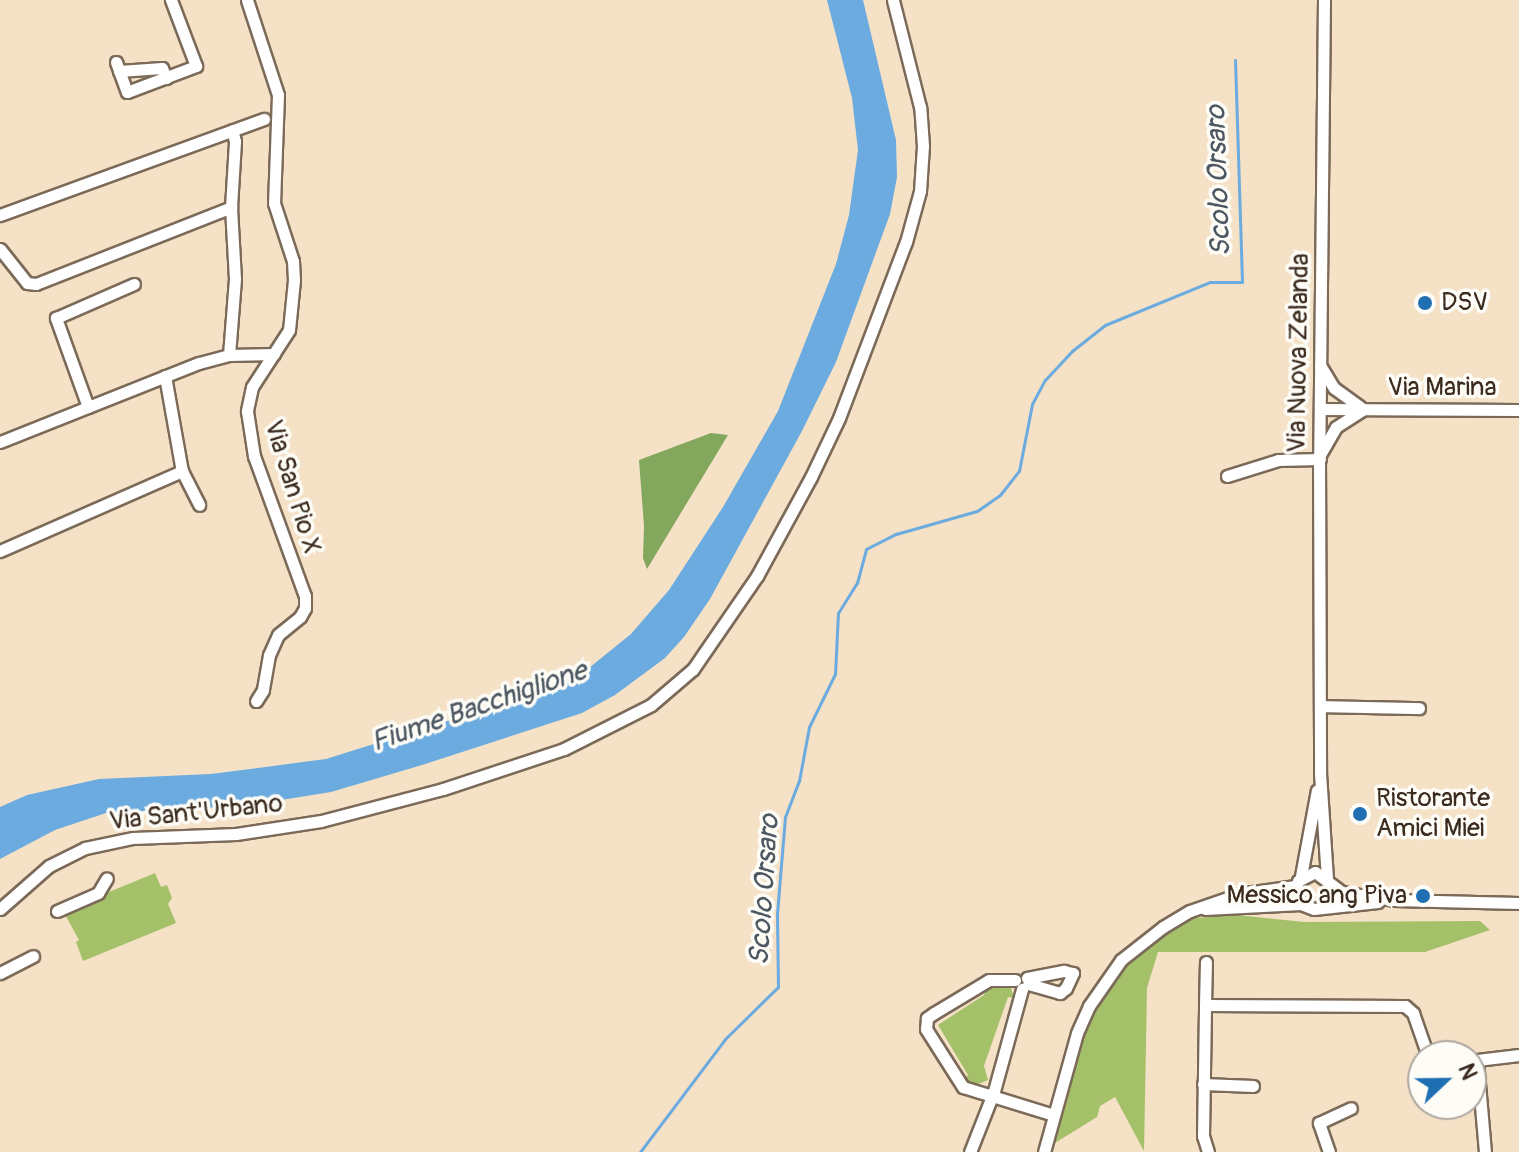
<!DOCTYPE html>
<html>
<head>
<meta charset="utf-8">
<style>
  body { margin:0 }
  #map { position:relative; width:1519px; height:1152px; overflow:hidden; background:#f4e1c6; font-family:Pangolin,sans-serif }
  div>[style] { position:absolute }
  .green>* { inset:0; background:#a4c169 }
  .forest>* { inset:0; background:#83a75d }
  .water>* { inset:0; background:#6cabdf }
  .stream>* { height:3px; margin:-1.5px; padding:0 1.5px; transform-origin:1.5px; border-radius:1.5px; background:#6cabdf }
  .roads { filter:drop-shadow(2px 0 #7c6a59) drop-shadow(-2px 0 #7c6a59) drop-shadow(0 2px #7c6a59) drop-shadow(0 -2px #7c6a59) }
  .minor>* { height:11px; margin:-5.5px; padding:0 5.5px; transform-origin:5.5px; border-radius:5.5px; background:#fff }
  .dots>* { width:22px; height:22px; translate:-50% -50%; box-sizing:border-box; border:4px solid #fdfcf7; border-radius:50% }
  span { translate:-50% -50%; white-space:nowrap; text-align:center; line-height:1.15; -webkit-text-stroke:7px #fdfcf7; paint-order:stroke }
  .poi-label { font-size:26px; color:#3b2a1e }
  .left { translate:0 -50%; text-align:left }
  .right { translate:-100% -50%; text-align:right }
  .street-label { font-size:26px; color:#3b2a1e }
  .water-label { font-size:28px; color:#4c5762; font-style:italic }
  .north { position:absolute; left:1407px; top:1040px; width:80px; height:80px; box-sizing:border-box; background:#fdfcf7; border:2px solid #afa8a0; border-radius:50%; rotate:68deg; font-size:22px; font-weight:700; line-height:32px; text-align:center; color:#3b2a1e }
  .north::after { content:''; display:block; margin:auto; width:28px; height:36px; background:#1f6fb2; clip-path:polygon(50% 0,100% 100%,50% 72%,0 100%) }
</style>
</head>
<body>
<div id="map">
  <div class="green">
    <i style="clip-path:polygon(155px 873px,161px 887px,167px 885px,172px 898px,168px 904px,176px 923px,83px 961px,76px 942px,79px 940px,63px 911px)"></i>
    <i style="clip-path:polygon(1237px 915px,1304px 922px,1480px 921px,1490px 930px,1425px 952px,1158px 952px,1147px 988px,1144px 1151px,1115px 1097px,1100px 1106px,1097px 1117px,1042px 1151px,1075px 1033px,1142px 939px,1194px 918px)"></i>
    <i style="clip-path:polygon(1004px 984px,1011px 988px,1014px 998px,1008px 997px,984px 1066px,988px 1080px,976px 1085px,964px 1079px,968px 1075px,938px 1025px,984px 995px,987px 987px)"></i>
  </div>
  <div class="forest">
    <i style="clip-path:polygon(711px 433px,728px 435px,647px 569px,643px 558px,644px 526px,639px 460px)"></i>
  </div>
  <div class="water">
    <i style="clip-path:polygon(827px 0,863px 0,896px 140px,897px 177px,890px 214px,836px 362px,802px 431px,710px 599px,684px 637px,665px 658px,615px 695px,582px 713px,422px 765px,331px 792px,281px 800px,240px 806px,106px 813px,55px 830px,0 859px,0 807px,27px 795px,99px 779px,211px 774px,326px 759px,549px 689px,579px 676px,631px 634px,669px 590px,723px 507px,778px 411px,836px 264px,849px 215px,858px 150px,852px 98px)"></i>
  </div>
  <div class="stream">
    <i style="left:640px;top:1152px;width:141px;rotate:-53deg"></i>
    <i style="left:725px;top:1039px;width:74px;rotate:-44.5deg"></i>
    <i style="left:778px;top:987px;width:73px;rotate:-90.8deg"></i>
    <i style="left:777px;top:914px;width:97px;rotate:-85.3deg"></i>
    <i style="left:785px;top:817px;width:39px;rotate:-69deg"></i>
    <i style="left:799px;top:781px;width:55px;rotate:-79.5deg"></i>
    <i style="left:809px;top:727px;width:59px;rotate:-63.9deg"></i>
    <i style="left:835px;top:674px;width:61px;rotate:-87.2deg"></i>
    <i style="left:838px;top:613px;width:36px;rotate:-58deg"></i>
    <i style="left:857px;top:583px;width:35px;rotate:-75deg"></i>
    <i style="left:866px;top:549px;width:34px;rotate:-27deg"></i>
    <i style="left:896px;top:534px;width:84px;rotate:-15.9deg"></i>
    <i style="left:977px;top:511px;width:28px;rotate:-35deg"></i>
    <i style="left:1000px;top:495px;width:31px;rotate:-52deg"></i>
    <i style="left:1019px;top:471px;width:68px;rotate:-79deg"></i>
    <i style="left:1032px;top:404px;width:27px;rotate:-62deg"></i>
    <i style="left:1045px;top:380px;width:40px;rotate:-47deg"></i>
    <i style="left:1072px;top:351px;width:42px;rotate:-38.2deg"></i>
    <i style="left:1105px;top:325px;width:113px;rotate:-22.3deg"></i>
    <i style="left:1210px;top:282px;width:32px"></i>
    <i style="left:1242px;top:282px;width:222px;rotate:-91.8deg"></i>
  </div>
  <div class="roads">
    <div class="minor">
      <i style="left:247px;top:0;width:100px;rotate:71.9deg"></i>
      <i style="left:278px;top:95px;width:108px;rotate:92.1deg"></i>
      <i style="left:274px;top:203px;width:61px;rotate:71.9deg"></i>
      <i style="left:293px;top:261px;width:19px;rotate:87deg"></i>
      <i style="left:294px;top:280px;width:50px;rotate:95.7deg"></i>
      <i style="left:289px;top:330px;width:68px;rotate:123deg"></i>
      <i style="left:252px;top:387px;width:25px;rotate:102deg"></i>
      <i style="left:247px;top:411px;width:46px;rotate:81.2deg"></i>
      <i style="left:254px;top:456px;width:149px;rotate:70deg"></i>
      <i style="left:305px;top:596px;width:12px;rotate:90deg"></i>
      <i style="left:305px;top:608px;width:10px;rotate:119deg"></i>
      <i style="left:300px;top:617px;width:28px;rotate:141deg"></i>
      <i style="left:278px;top:635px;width:22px;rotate:114deg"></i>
      <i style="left:269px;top:655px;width:36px;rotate:100deg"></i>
      <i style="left:263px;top:690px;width:13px;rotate:122deg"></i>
      <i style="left:1324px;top:0;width:456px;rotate:90.6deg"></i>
      <i style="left:1319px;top:456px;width:317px;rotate:89.8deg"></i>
      <i style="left:1320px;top:773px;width:105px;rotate:86.2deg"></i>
      <i style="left:116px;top:62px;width:32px;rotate:70deg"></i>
      <i style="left:127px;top:92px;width:74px;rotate:-20.6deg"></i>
      <i style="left:196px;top:66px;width:71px;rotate:-110.7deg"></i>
      <i style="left:119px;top:71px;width:43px;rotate:-4deg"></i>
      <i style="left:162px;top:68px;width:11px;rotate:68deg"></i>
      <i style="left:0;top:215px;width:281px;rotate:-20deg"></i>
      <i style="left:0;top:249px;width:43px;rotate:51.5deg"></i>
      <i style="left:27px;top:283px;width:9px;rotate:6deg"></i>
      <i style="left:36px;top:284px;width:210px;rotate:-21.5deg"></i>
      <i style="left:229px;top:355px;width:76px;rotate:-85.5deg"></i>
      <i style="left:235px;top:279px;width:72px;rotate:-93.2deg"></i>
      <i style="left:231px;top:207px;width:66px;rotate:-86.5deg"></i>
      <i style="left:235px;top:141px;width:11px;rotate:-105deg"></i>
      <i style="left:1320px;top:365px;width:27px;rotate:59deg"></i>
      <i style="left:1334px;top:388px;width:32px;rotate:36deg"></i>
      <i style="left:165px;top:376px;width:97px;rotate:79.9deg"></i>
      <i style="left:182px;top:471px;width:38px;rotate:63deg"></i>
      <i style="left:88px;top:407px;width:95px;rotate:-109.8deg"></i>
      <i style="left:56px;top:318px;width:85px;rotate:-23.6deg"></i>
      <i style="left:1320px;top:409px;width:199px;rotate:0.3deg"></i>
      <i style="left:0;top:442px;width:214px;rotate:-21.7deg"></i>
      <i style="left:199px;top:363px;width:31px;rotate:-15deg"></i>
      <i style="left:229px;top:355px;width:45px;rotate:-1.3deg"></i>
      <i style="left:1321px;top:453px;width:30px;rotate:-60deg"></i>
      <i style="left:1336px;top:427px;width:33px;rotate:-33deg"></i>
      <i style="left:1227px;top:476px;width:53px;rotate:-17.4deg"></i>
      <i style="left:1278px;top:460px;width:42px;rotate:-1.4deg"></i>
      <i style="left:0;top:551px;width:199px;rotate:-23.7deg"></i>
      <i style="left:1321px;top:706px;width:98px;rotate:1.2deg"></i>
      <i style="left:1301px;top:876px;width:87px;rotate:-79.5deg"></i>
      <i style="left:1301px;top:904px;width:16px;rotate:-112deg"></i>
      <i style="left:1295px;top:889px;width:9px;rotate:-69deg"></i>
      <i style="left:1298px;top:881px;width:19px;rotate:-28deg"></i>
      <i style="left:1315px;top:872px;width:34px;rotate:37deg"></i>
      <i style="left:1342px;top:892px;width:11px;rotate:10deg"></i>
      <i style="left:1353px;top:894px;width:41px;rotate:8.3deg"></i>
      <i style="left:1394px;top:900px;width:125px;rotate:1.4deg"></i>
      <i style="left:0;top:909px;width:65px;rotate:-41.3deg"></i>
      <i style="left:49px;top:866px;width:40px;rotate:-26.6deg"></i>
      <i style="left:85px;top:848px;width:49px;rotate:-11.8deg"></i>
      <i style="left:133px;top:838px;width:103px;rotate:-2.2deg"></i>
      <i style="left:236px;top:834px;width:86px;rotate:-8.7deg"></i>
      <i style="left:321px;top:821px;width:126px;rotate:-14.7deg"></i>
      <i style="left:443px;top:789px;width:127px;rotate:-18.3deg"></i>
      <i style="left:564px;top:749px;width:97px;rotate:-26.8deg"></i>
      <i style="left:651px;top:705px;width:55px;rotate:-40.6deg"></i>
      <i style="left:693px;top:669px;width:113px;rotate:-55.5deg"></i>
      <i style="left:757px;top:576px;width:113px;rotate:-61.4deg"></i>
      <i style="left:811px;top:477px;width:65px;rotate:-64.6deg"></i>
      <i style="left:839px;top:418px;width:188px;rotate:-69.2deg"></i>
      <i style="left:906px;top:242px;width:53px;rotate:-74.6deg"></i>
      <i style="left:920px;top:191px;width:45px;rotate:-86.2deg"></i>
      <i style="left:923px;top:146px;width:39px;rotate:-94deg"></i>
      <i style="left:920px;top:107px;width:110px;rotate:-104.2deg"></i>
      <i style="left:1205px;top:909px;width:96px;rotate:-3deg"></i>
      <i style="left:1301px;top:904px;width:14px;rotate:21deg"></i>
      <i style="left:1314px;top:909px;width:64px;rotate:-6.2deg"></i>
      <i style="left:57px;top:911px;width:45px;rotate:-23.7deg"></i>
      <i style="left:98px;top:893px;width:17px;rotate:-59deg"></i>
      <i style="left:0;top:973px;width:37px;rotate:-27deg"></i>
      <i style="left:1027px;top:978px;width:38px;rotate:-11deg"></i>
      <i style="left:1064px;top:971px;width:9px;rotate:13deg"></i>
      <i style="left:1073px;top:973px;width:17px;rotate:115deg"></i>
      <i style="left:1066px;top:988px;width:8px;rotate:140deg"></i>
      <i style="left:1060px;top:993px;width:33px;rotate:-164deg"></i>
      <i style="left:1015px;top:980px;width:26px;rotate:180deg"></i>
      <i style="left:989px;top:980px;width:64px;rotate:149deg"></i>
      <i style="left:934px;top:1013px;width:9px;rotate:144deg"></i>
      <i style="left:927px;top:1018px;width:11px;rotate:95deg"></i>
      <i style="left:926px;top:1029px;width:69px;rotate:57.5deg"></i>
      <i style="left:963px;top:1087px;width:95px;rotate:17.1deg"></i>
      <i style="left:1205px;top:1005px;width:43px;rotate:-88.7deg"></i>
      <i style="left:1203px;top:1084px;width:50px;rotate:2.3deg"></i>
      <i style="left:970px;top:1152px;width:66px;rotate:-68.5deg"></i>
      <i style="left:994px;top:1091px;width:106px;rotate:-74.6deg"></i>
      <i style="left:1044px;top:1152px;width:123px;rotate:-74.5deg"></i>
      <i style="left:1077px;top:1033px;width:30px;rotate:-66deg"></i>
      <i style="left:1089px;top:1006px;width:56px;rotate:-55.2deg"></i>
      <i style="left:1121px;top:960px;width:53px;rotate:-38.2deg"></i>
      <i style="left:1163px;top:927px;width:31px;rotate:-31deg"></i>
      <i style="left:1190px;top:911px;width:52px;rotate:-19.1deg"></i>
      <i style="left:1239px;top:894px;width:57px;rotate:-8.1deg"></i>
      <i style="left:1208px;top:1152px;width:17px;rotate:-107deg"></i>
      <i style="left:1203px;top:1136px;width:131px;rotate:-89.1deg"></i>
      <i style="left:1205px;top:1005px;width:200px;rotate:0.3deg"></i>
      <i style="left:1405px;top:1006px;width:11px;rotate:41deg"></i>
      <i style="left:1413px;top:1013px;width:46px;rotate:70.8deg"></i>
      <i style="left:1329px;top:1152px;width:31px;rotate:-109deg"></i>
      <i style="left:1319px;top:1123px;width:35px;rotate:-25deg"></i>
      <i style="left:1485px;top:1152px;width:92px;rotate:-95deg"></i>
      <i style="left:1477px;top:1060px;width:42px;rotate:-6.8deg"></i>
    </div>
  </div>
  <div class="dots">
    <i style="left:1425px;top:303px;background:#1f6fb2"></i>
    <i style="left:1360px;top:814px;background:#1f6fb2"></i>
    <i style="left:1423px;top:896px;background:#1f6fb2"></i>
  </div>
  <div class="poi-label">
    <span class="left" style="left:1441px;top:303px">DSV</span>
    <span class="left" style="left:1376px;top:814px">Ristorante<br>Amici Miei</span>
    <span class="right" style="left:1407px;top:896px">Messico ang Piva</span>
  </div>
  <div class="street-label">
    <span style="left:1299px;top:353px;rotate:-89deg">Via Nuova Zelanda</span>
    <span style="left:1442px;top:388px">Via Marina</span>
    <span style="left:292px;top:487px;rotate:73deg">Via San Pio X</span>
    <span style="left:196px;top:813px;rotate:-6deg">Via Sant'Urbano</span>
  </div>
  <div class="water-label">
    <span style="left:1219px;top:181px;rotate:-92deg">Scolo Orsaro</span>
    <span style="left:479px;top:707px;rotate:-19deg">Fiume Bacchiglione</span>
    <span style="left:765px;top:890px;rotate:-86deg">Scolo Orsaro</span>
  </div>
  <div class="north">N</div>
</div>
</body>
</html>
